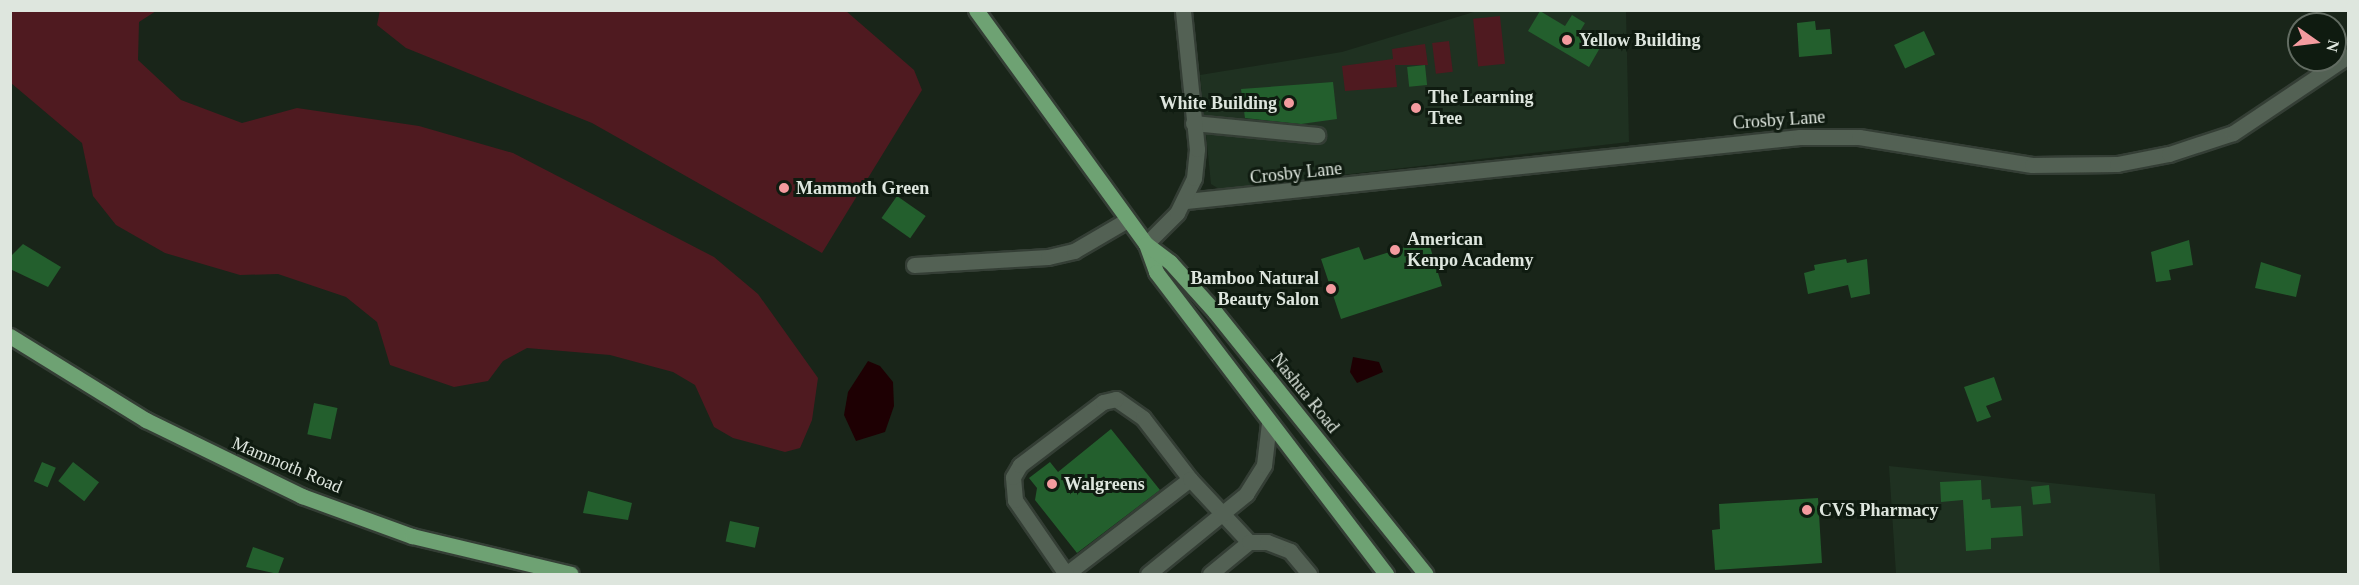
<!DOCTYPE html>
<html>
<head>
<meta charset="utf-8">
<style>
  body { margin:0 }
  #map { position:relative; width:2359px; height:585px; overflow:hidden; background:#192519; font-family:Georgia,serif }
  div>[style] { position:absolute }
  .built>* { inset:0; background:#1f3121 }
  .green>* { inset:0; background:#4f1a20; transform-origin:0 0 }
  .water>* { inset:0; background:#1e0003 }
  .building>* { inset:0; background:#235f2d; transform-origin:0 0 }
  .roads { filter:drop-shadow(2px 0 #343e35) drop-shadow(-2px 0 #343e35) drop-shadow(0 2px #343e35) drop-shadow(0 -2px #343e35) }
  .minor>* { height:15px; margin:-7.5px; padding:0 7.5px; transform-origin:7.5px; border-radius:7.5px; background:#536154 }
  .major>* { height:15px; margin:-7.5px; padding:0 7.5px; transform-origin:7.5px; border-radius:7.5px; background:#6ea273 }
  .dots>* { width:16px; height:16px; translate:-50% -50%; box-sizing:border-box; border:3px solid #0f1b10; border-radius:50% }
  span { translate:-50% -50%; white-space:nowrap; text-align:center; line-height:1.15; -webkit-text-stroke:6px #0f1b10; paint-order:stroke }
  .poi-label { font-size:18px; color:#dee6de; font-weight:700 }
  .left { translate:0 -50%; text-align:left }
  .right { translate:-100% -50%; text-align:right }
  .street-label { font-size:18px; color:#dee6de }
  .frame { position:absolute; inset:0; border:12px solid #dee6de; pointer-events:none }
  .north { position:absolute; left:2287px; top:12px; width:60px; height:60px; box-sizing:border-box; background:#0f1b10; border:2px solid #626c62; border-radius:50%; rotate:104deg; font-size:16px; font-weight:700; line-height:24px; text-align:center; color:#dee6de }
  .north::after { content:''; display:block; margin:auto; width:21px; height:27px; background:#f49b9f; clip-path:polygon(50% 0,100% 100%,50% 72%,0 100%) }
</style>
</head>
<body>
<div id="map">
  <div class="built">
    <i style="clip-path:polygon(1477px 11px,1626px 11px,1629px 142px,1219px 189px,1211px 184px,1200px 75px,1342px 52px)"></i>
    <i style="clip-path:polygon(1889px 466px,2155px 494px,2160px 574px,1896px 574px)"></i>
  </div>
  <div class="green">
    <i style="clip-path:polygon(380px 10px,846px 11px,914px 70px,922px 90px,822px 253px,592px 123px,406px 48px,377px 25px)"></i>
    <i style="clip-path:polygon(10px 11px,156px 11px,139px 22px,138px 60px,181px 100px,242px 123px,297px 108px,419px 126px,513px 153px,714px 257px,758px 294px,818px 378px,812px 420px,800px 448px,785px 452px,733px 438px,714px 427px,695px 385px,673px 372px,610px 355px,527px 348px,503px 361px,488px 381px,454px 387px,390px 365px,377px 322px,346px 297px,278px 274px,240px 275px,165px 253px,116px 225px,93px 196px,82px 143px,11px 83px)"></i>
    <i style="left:1500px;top:16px;width:48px;height:27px;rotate:84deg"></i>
    <i style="left:1449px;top:41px;width:31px;height:17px;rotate:83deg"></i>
    <i style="clip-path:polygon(1425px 44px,1428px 65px,1395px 65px,1397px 87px,1345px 91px,1342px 66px,1393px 59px,1392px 49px)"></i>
  </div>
  <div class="water">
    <i style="clip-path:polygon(1353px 357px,1379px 362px,1383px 372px,1357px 383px,1350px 372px)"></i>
    <i style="clip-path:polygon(868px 361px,880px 366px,893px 382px,894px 406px,885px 432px,856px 441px,844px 415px,848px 392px)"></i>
  </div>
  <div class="building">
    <i style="clip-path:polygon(1540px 11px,1565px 26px,1572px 15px,1585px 23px,1579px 33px,1601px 46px,1589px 67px,1528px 31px)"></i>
    <i style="clip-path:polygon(1815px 21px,1816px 30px,1830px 29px,1832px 54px,1799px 57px,1797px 23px)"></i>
    <i style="left:1924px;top:31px;width:26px;height:33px;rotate:65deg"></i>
    <i style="left:1425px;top:65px;width:20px;height:18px;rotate:84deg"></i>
    <i style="clip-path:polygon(1333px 82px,1337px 119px,1301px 124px,1245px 118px,1241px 89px)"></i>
    <i style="left:897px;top:196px;width:35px;height:27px;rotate:35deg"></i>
    <i style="clip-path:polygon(1428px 240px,1442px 286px,1341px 319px,1321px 259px,1359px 247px,1364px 260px)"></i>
    <i style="clip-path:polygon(2189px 240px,2193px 265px,2169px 270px,2171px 280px,2156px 282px,2151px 252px)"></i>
    <i style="clip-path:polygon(23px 244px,61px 267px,48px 287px,10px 269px,10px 257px)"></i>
    <i style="clip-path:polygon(1846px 259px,1847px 263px,1867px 259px,1870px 294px,1851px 298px,1848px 285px,1808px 294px,1804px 273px,1815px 270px,1814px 265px)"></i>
    <i style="clip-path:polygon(2261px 262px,2301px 275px,2296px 297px,2255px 288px)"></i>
    <i style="clip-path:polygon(1994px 377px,2002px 400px,1986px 406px,1991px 417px,1977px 422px,1964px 387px)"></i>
    <i style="left:314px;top:403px;width:24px;height:32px;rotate:12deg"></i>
    <i style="clip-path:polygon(1111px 429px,1160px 490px,1077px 553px,1035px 500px,1037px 488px,1029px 478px,1050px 462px,1058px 472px)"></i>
    <i style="left:42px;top:462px;width:15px;height:21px;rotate:23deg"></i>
    <i style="left:73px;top:462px;width:33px;height:24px;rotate:38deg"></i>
    <i style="clip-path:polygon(1981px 480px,1982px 500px,1990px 499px,1991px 508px,2021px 506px,2023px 536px,1991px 538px,1991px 549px,1966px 551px,1963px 500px,1941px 502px,1940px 482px)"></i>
    <i style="left:2049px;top:485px;width:18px;height:18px;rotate:84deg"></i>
    <i style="clip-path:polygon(588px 491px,632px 503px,628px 520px,583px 513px)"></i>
    <i style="clip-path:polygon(1818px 498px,1822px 563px,1715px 570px,1712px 530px,1720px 529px,1719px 504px)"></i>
    <i style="left:730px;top:521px;width:30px;height:21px;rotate:12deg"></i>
    <i style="clip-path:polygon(253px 547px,284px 558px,278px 574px,246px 567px)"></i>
  </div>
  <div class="roads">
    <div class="minor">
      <i style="left:1193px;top:123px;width:125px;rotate:5.5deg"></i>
      <i style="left:1186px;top:201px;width:617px;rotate:-5.95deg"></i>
      <i style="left:1800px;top:137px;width:59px"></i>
      <i style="left:1859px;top:137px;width:175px;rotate:9.2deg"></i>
      <i style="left:2032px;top:165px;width:85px;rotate:-0.7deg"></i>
      <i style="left:2117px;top:164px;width:53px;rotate:-10.9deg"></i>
      <i style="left:2169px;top:154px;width:67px;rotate:-18.2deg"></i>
      <i style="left:2233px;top:133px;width:138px;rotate:-33.8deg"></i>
      <i style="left:1146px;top:244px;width:44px;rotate:-45deg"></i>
      <i style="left:1177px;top:213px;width:39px;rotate:-64deg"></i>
      <i style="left:1194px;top:178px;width:29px;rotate:-84deg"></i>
      <i style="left:1197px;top:149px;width:140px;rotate:-95.8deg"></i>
      <i style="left:914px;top:265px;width:134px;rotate:-3.4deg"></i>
      <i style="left:1048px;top:257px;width:27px;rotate:-13deg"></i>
      <i style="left:1074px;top:251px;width:61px;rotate:-30.3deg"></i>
      <i style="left:1116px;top:399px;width:33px;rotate:35deg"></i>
      <i style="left:1143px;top:418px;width:77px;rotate:52.4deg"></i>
      <i style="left:1190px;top:479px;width:156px;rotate:142.5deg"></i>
      <i style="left:1066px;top:574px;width:90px;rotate:-124.6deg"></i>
      <i style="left:1015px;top:500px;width:23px;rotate:-95deg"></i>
      <i style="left:1013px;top:477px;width:14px;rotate:-60deg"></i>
      <i style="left:1020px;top:465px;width:104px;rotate:-37.2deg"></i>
      <i style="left:1103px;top:402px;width:13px;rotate:-13deg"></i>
      <i style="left:1190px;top:479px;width:86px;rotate:46.9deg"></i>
      <i style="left:1148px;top:574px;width:127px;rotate:-39.2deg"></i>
      <i style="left:1246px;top:494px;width:34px;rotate:-58deg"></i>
      <i style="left:1264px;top:465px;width:42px;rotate:-83.2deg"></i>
      <i style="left:1210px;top:574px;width:50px;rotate:-39.4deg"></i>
      <i style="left:1249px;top:542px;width:18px"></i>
      <i style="left:1267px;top:542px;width:25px;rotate:21deg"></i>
      <i style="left:1290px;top:551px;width:30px;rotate:50deg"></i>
    </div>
    <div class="major">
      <i style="left:976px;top:10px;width:289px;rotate:54deg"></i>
      <i style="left:1146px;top:244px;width:30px;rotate:70deg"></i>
      <i style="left:1156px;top:272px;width:380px;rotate:52.7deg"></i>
      <i style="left:1146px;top:244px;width:30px;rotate:37deg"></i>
      <i style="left:1170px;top:262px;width:67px;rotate:48deg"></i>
      <i style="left:1215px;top:312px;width:336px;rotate:51.2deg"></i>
      <i style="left:10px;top:336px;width:160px;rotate:31.7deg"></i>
      <i style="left:146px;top:420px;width:174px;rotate:26deg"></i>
      <i style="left:302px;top:496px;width:117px;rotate:20deg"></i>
      <i style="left:412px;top:536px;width:163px;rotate:13.4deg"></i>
    </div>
  </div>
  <div class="dots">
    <i style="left:1567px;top:40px;background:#f49b9f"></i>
    <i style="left:1289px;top:103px;background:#f49b9f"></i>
    <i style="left:1416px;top:108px;background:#f49b9f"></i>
    <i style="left:784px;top:188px;background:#f49b9f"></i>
    <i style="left:1395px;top:250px;background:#f49b9f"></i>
    <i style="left:1331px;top:289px;background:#f49b9f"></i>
    <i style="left:1052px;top:484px;background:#f49b9f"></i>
    <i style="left:1807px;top:510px;background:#f49b9f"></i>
  </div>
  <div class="poi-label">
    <span class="left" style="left:1579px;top:40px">Yellow Building</span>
    <span class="left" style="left:1428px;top:108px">The Learning<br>Tree</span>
    <span class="right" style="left:1277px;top:103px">White Building</span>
    <span class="left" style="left:796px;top:188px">Mammoth Green</span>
    <span class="left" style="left:1407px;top:250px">American<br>Kenpo Academy</span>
    <span class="right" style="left:1319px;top:289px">Bamboo Natural<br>Beauty Salon</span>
    <span class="left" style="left:1064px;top:484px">Walgreens</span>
    <span class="left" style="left:1819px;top:510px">CVS Pharmacy</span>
  </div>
  <div class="street-label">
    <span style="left:1779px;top:120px;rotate:-4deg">Crosby Lane</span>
    <span style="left:1296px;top:173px;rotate:-6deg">Crosby Lane</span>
    <span style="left:1305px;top:393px;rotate:51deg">Nashua Road</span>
    <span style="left:287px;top:465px;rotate:23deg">Mammoth Road</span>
  </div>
  <div class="frame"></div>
  <div class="north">N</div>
</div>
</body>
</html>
